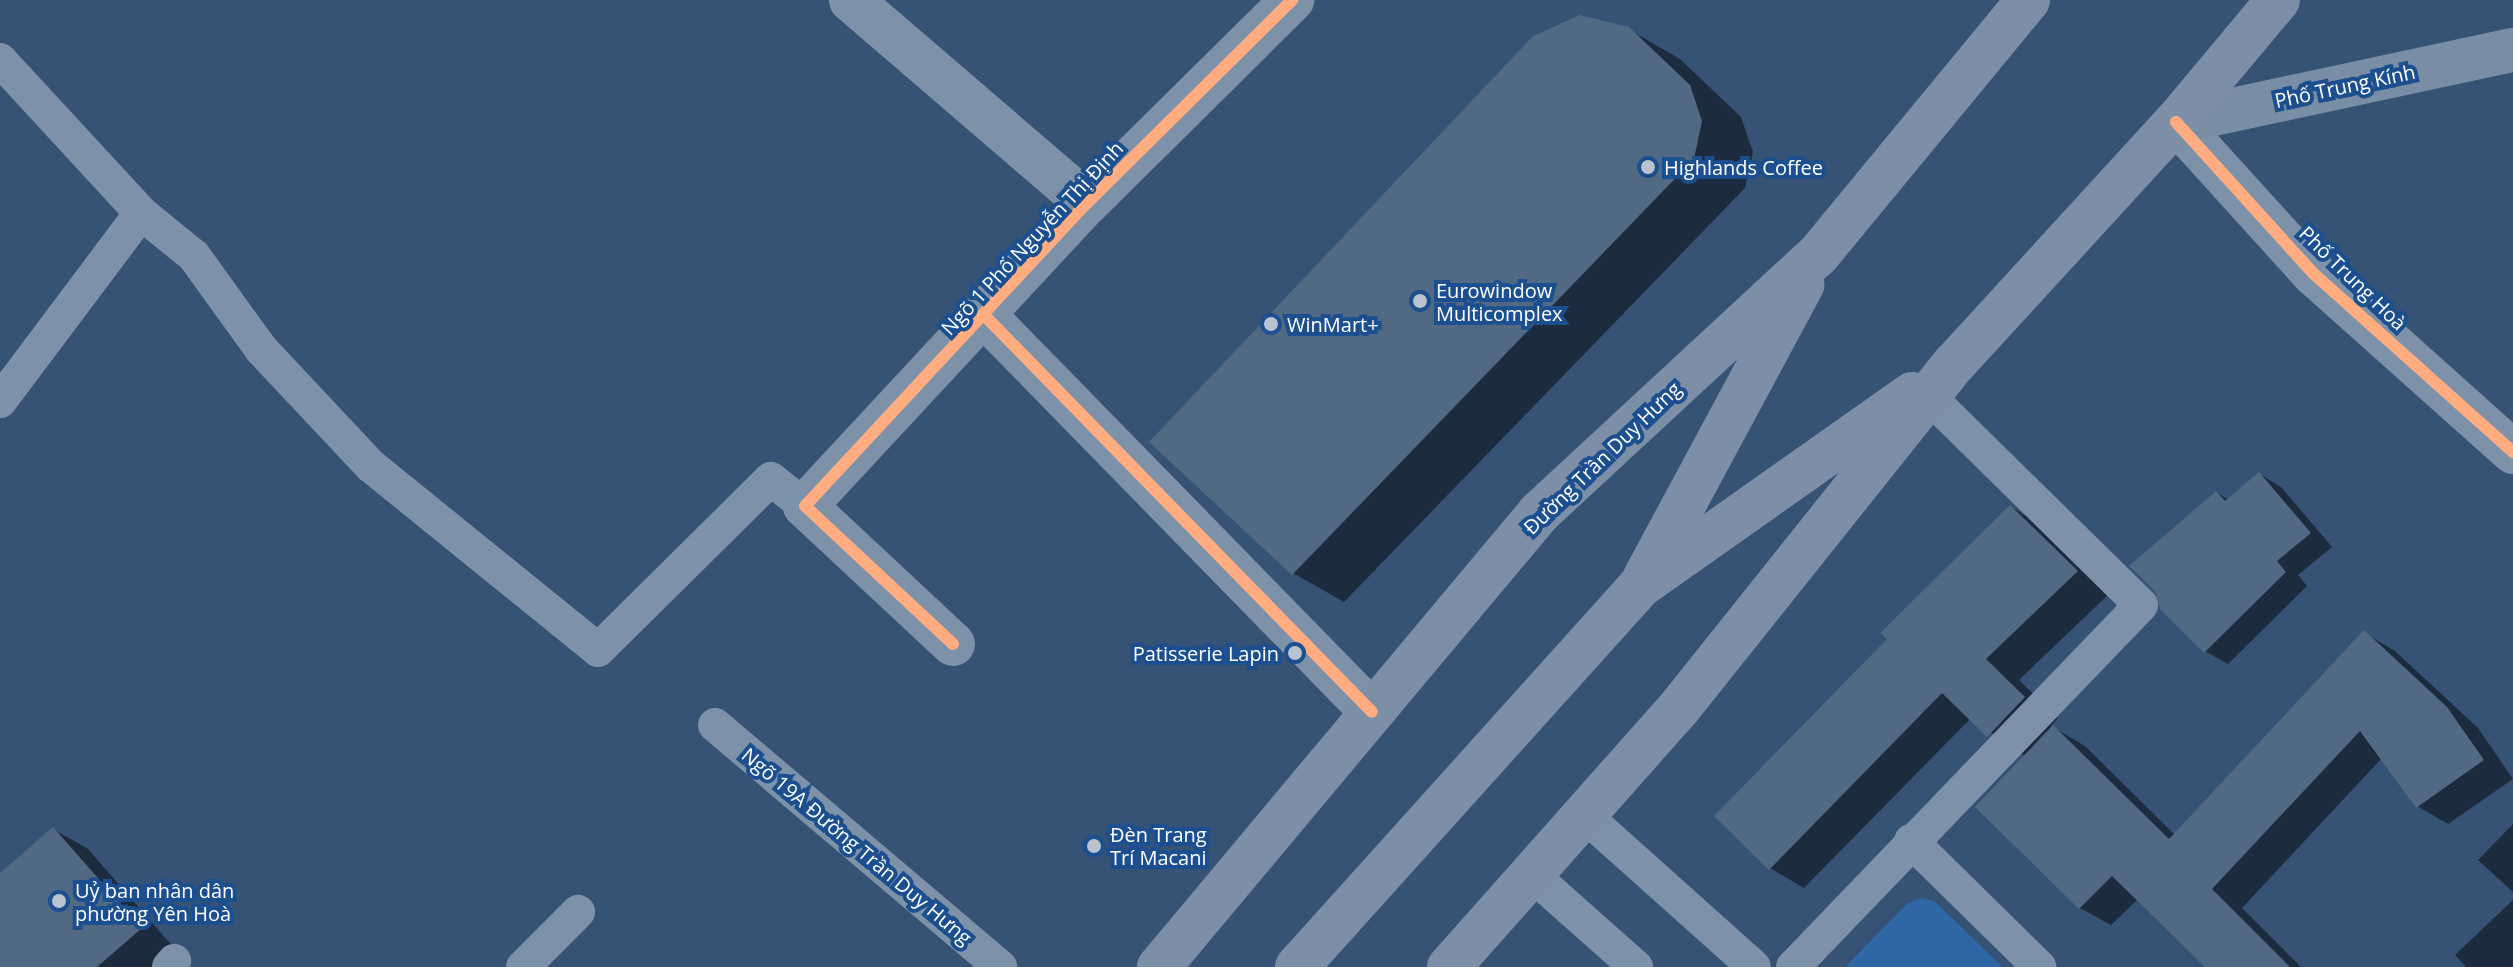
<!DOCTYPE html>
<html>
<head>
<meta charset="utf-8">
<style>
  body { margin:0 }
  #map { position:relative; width:2513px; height:967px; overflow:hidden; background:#365274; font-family:"Open Sans",sans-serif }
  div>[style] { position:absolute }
  .green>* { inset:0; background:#2f66a5 }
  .shadow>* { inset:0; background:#0007 }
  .building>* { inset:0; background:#526984 }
  .service>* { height:34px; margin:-17px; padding:0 17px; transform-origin:17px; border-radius:17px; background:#7d92a8 }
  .minor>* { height:44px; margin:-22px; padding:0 22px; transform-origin:22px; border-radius:22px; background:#7d92a8 }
  .tertiary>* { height:44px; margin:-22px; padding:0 22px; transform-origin:22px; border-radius:22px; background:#7d92a8 }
  .secondary>* { height:44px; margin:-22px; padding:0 22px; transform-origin:22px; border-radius:22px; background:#798da4 }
  .primary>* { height:44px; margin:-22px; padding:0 22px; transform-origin:22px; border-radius:22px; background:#7d8ea7 }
  .cycleway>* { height:12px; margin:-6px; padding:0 6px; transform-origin:6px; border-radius:6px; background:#ffac80 }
  .dots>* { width:22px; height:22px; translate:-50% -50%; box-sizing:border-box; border:4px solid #1b4f8f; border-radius:50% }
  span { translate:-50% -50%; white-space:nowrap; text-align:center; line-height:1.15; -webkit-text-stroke:8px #1b4f8f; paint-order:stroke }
  .street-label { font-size:20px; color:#fff }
  .poi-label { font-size:20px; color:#fff }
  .left { translate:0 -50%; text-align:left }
  .right { translate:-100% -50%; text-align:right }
</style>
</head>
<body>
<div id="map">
  <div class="green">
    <i style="clip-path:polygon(1920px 898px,1934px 901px,2003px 967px,1845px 967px,1907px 904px)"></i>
  </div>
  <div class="shadow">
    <i style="clip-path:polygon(1628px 29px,1680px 59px,1741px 117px,1753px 152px,1745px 188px,1344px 602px,1293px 573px)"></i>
    <i style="clip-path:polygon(2260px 474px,2282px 488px,2332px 547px,2298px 575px,2307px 586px,2228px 664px,2205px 651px,2217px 493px,2229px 500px)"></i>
    <i style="clip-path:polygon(2011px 507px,2045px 527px,2111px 592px,2019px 680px,2058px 718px,2051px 726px,2085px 746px,2175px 835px,2364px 633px,2395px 651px,2478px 728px,2513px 779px,2448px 824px,2417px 806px,2382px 758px,2242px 908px,2301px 967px,2207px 967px,2138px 899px,2111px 925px,2080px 908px,2026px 757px,1971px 718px,1804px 888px,1770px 868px,1890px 639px)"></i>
    <i style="clip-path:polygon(2513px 824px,2513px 892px,2478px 860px)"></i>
    <i style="clip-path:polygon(53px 829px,88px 849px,175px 949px,154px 967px,0 967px,0 876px)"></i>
    <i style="clip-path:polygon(2513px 900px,2513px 967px,2466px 967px,2455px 955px)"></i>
  </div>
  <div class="building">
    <i style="clip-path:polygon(1580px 15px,1629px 27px,1690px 85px,1702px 121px,1694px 159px,1292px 575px,1149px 442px,1533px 36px)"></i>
    <i style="clip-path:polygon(2259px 472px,2311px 533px,2277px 561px,2286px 572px,2204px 653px,2160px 609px,2155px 591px,2129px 566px,2216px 491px,2225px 501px)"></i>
    <i style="clip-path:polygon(2010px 505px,2078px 571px,1986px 659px,2025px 697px,1987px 737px,1942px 693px,1769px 870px,1714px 816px,1887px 639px,1880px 633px)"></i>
    <i style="clip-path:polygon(2364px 630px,2447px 707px,2484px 760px,2416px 808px,2360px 731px,2212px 889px,2290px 967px,2205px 967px,2112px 876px,2079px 909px,1975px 807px,2053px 725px,2169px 839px)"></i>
    <i style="clip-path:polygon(53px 827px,142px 928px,97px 967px,0 967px,0 873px)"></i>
  </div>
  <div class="service">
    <i style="left:0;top:60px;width:208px;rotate:47.3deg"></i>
    <i style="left:141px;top:213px;width:68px;rotate:39.1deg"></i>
    <i style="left:194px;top:256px;width:115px;rotate:54.2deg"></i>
    <i style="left:261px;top:349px;width:161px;rotate:46.8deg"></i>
    <i style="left:371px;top:466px;width:292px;rotate:39deg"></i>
    <i style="left:598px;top:650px;width:243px;rotate:-44.7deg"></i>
    <i style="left:771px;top:479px;width:43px;rotate:38.5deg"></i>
    <i style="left:0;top:401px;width:235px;rotate:-53.1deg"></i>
    <i style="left:715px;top:725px;width:374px;rotate:40.3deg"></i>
    <i style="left:1583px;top:814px;width:229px;rotate:41.8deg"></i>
    <i style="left:1911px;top:841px;width:180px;rotate:44.5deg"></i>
    <i style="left:1530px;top:873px;width:142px;rotate:41.6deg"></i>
    <i style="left:169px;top:967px;width:8px;rotate:-50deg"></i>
    <i style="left:523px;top:967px;width:78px;rotate:-45deg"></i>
    <i style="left:1793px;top:967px;width:502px;rotate:-46.13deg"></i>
    <i style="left:2141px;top:605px;width:298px;rotate:-135.5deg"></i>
  </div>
  <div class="minor">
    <i style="left:851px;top:0;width:311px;rotate:40.7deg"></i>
    <i style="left:986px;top:317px;width:552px;rotate:45.66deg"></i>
    <i style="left:953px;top:644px;width:202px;rotate:-137deg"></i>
    <i style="left:805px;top:506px;width:414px;rotate:-47.1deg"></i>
    <i style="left:1087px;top:203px;width:289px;rotate:-44.7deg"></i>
  </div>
  <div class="tertiary">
    <i style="left:2176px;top:122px;width:205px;rotate:47.8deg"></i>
    <i style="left:2314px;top:274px;width:267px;rotate:41.8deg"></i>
  </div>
  <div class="secondary">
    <i style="left:2176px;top:122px;width:345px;rotate:-12.1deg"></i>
  </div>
  <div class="primary">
    <i style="left:1645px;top:577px;width:332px;rotate:-61.7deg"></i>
    <i style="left:1159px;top:967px;width:592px;rotate:-50.07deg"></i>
    <i style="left:1539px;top:513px;width:380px;rotate:-42.8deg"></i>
    <i style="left:1818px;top:255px;width:330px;rotate:-50.5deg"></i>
    <i style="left:1297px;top:967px;width:513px;rotate:-48deg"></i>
    <i style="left:1640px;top:586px;width:333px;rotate:-35.2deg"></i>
    <i style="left:1449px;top:967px;width:346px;rotate:-48.4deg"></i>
    <i style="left:1679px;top:708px;width:440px;rotate:-51.4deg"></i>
    <i style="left:1954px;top:364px;width:328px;rotate:-47.5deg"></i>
    <i style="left:2176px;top:122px;width:159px;rotate:-50.1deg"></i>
  </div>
  <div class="cycleway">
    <i style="left:2176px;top:122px;width:205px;rotate:47.8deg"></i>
    <i style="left:2314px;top:274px;width:267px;rotate:41.8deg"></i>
    <i style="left:986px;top:317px;width:552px;rotate:45.66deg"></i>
    <i style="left:953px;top:644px;width:202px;rotate:-137deg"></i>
    <i style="left:805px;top:506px;width:414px;rotate:-47.1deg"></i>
    <i style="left:1087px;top:203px;width:289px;rotate:-44.7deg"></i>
  </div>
  <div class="dots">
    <i style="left:1648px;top:167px;background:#b9c2ce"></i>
    <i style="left:1420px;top:301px;background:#b9c2ce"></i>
    <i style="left:1271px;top:324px;background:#b9c2ce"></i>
    <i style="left:1295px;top:653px;background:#b9c2ce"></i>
    <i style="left:1094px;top:846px;background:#b9c2ce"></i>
    <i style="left:59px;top:901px;background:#b9c2ce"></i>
  </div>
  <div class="street-label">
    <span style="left:2345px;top:86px;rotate:-12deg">Phố Trung Kính</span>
    <span style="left:1032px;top:238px;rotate:-47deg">Ngõ 1 Phố Nguyễn Thị Định</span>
    <span style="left:2353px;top:278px;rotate:44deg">Phố Trung Hoà</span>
    <span style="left:1602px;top:458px;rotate:-44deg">Đường Trần Duy Hưng</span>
    <span style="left:857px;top:846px;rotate:40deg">Ngõ 19A Đường Trần Duy Hưng</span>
  </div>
  <div class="poi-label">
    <span class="left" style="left:1664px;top:167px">Highlands Coffee</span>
    <span class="left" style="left:1436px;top:302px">Eurowindow<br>Multicomplex</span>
    <span class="left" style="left:1287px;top:324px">WinMart+</span>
    <span class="right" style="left:1279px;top:653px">Patisserie Lapin</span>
    <span class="left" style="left:1110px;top:846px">Đèn Trang<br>Trí Macani</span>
    <span class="left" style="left:75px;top:902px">Uỷ ban nhân dân<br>phường Yên Hoà</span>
  </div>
</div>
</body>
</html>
